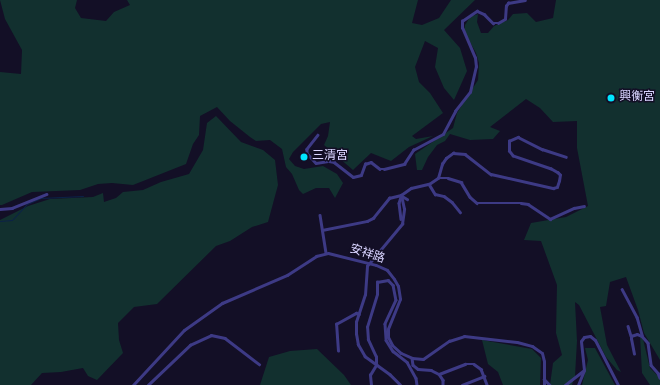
<!DOCTYPE html>
<html>
<head>
<meta charset="utf-8">
<style>
  body { margin:0 }
  #map { position:relative; width:660px; height:385px; overflow:hidden; background:#130f26; font-family:Overpass,"Noto Sans TC",sans-serif }
  div>[style] { position:absolute }
  .green>* { inset:0; background:#12302f }
  .stream>* { height:1px; margin:-0.5px; padding:0 0.5px; transform-origin:0.5px; border-radius:0.5px; background:#0c2248 }
  .minor>* { height:2.5px; margin:-1.25px; padding:0 1.25px; transform-origin:1.25px; border-radius:1.25px; background:#3d3a85 }
  .tertiary>* { height:3px; margin:-1.5px; padding:0 1.5px; transform-origin:1.5px; border-radius:1.5px; background:#3d3a85 }
  .dots>* { width:11px; height:11px; translate:-50% -50%; box-sizing:border-box; border:2px solid #130f26; border-radius:50% }
  span { translate:-50% -50%; white-space:nowrap; text-align:center; line-height:1.15; -webkit-text-stroke:3px #130f26; paint-order:stroke }
  .poi-label { font-size:12px; color:#d9d4ff }
  .left { translate:0 -50%; text-align:left }
  .street-label { font-size:12px; color:#d9d4ff }
</style>
</head>
<body>
<div id="map">
  <div class="green">
    <i style="clip-path:polygon(0 0,77px 0,75px 8px,81px 18px,106px 21px,114px 12px,130px 5px,127px 0,418px 0,412px 23px,422px 25px,439px 18px,451px 0,475px 0,444px 30px,460px 48px,467px 71px,454px 100px,444px 88px,435px 67px,438px 48px,425px 41px,415px 67px,419px 82px,430px 93px,443px 113px,412px 136px,416px 139px,433px 136px,409px 147px,391px 161px,371px 153px,353px 170px,324px 145px,328px 136px,330px 122px,321px 124px,293px 152px,289px 159px,295px 166px,304px 169px,323px 166px,337px 174px,343px 183px,335px 198px,329px 188px,316px 188px,303px 194px,299px 190px,292px 174px,286px 167px,282px 149px,270px 140px,256px 141px,250px 137px,230px 121px,217px 107px,200px 116px,199px 135px,193px 144px,186px 164px,133px 185px,112px 183px,98px 184px,80px 190px,32px 192px,2px 205px,0 205px,0 72px,21px 74px,22px 50px,5px 19px)"></i>
    <i style="clip-path:polygon(556px 0,660px 0,660px 360px,644px 333px,638px 310px,626px 277px,610px 282px,606px 306px,600px 307px,607px 345px,621px 372px,617px 370px,606px 357px,579px 305px,575px 302px,577px 341px,575px 376px,572px 385px,550px 385px,553px 363px,562px 355px,556px 333px,557px 285px,541px 241px,524px 240px,531px 223px,566px 217px,588px 206px,577px 148px,577px 121px,553px 122px,540px 108px,526px 99px,490px 127px,500px 131px,493px 139px,470px 140px,450px 134px,445px 141px,437px 145px,428px 157px,422px 170px,417px 170px,415px 154px,453px 128px,457px 113px,478px 80px,479px 63px,476px 53px,464px 31px,465px 25px,470px 17px,478px 14px,477px 22px,481px 33px,488px 33px,494px 26px,508px 20px,513px 14px,527px 13px,536px 22px,553px 18px)"></i>
    <i style="clip-path:polygon(216px 116px,241px 142px,263px 150px,275px 160px,278px 185px,268px 222px,252px 227px,230px 241px,216px 246px,157px 304px,134px 307px,118px 323px,119px 340px,123px 353px,97px 380px,88px 376px,83px 368px,61px 372px,42px 373px,31px 385px,0 385px,0 220px,28px 206px,50px 199px,93px 197px,103px 193px,104px 202px,116px 198px,123px 192px,143px 190px,161px 182px,189px 174px,203px 150px,207px 123px)"></i>
    <i style="clip-path:polygon(640px 336px,643px 339px,650px 368px,660px 378px,660px 385px,650px 385px,642px 373px)"></i>
    <i style="clip-path:polygon(482px 340px,532px 349px,541px 358px,540px 385px,503px 385px,498px 372px,488px 364px)"></i>
    <i style="clip-path:polygon(585px 348px,595px 348px,615px 385px,582px 385px,588px 360px)"></i>
    <i style="clip-path:polygon(317px 349px,344px 375px,351px 385px,260px 385px,269px 357px,290px 351px)"></i>
  </div>
  <div class="stream">
    <i style="left:0;top:221px;width:12px;rotate:-5deg"></i>
    <i style="left:12px;top:220px;width:22px;rotate:-47deg"></i>
    <i style="left:27px;top:204px;width:15px;rotate:-23deg"></i>
    <i style="left:41px;top:198px;width:42px;rotate:-2.7deg"></i>
  </div>
  <div class="minor">
    <i style="left:318px;top:135px;width:18px;rotate:128deg"></i>
    <i style="left:307px;top:149px;width:4px;rotate:90deg"></i>
    <i style="left:307px;top:153px;width:13px;rotate:48deg"></i>
    <i style="left:316px;top:163px;width:13px;rotate:-9deg"></i>
    <i style="left:329px;top:161px;width:5px;rotate:11deg"></i>
    <i style="left:334px;top:162px;width:24px;rotate:38deg"></i>
    <i style="left:353px;top:177px;width:8px;rotate:-14deg"></i>
    <i style="left:361px;top:175px;width:12px;rotate:-70deg"></i>
    <i style="left:365px;top:164px;width:6px;rotate:-18deg"></i>
    <i style="left:371px;top:162px;width:11px;rotate:38deg"></i>
    <i style="left:380px;top:169px;width:4px"></i>
    <i style="left:384px;top:169px;width:21px;rotate:-14deg"></i>
    <i style="left:404px;top:164px;width:17px;rotate:-57deg"></i>
    <i style="left:413px;top:150px;width:34px;rotate:-28deg"></i>
    <i style="left:443px;top:134px;width:26px;rotate:-62deg"></i>
    <i style="left:455px;top:111px;width:24px;rotate:-52deg"></i>
    <i style="left:470px;top:92px;width:26px;rotate:-77deg"></i>
    <i style="left:476px;top:67px;width:9px;rotate:-96deg"></i>
    <i style="left:475px;top:58px;width:33px;rotate:-113deg"></i>
    <i style="left:462px;top:28px;width:7px;rotate:-90deg"></i>
    <i style="left:462px;top:21px;width:18px;rotate:-34deg"></i>
    <i style="left:477px;top:11px;width:8px;rotate:23deg"></i>
    <i style="left:484px;top:14px;width:13px;rotate:45deg"></i>
    <i style="left:493px;top:23px;width:5px"></i>
    <i style="left:498px;top:23px;width:8px;rotate:-30deg"></i>
    <i style="left:505px;top:19px;width:13px;rotate:-86deg"></i>
    <i style="left:506px;top:6px;width:4px;rotate:-56deg"></i>
    <i style="left:508px;top:3px;width:17px;rotate:-10deg"></i>
    <i style="left:438px;top:178px;width:10px"></i>
    <i style="left:448px;top:178px;width:14px;rotate:17deg"></i>
    <i style="left:461px;top:182px;width:17px;rotate:59deg"></i>
    <i style="left:470px;top:197px;width:9px;rotate:41deg"></i>
    <i style="left:477px;top:203px;width:44px"></i>
    <i style="left:521px;top:203px;width:7px;rotate:8deg"></i>
    <i style="left:528px;top:204px;width:27px;rotate:34deg"></i>
    <i style="left:550px;top:219px;width:26px;rotate:-25deg"></i>
    <i style="left:574px;top:208px;width:10px;rotate:-11deg"></i>
    <i style="left:429px;top:184px;width:12px;rotate:59deg"></i>
    <i style="left:435px;top:194px;width:9px;rotate:13deg"></i>
    <i style="left:444px;top:196px;width:10px;rotate:37deg"></i>
    <i style="left:452px;top:202px;width:13px;rotate:51deg"></i>
    <i style="left:402px;top:196px;width:6px;rotate:31deg"></i>
    <i style="left:401px;top:197px;width:6px;rotate:108deg"></i>
    <i style="left:399px;top:203px;width:16px;rotate:83deg"></i>
    <i style="left:0;top:209px;width:12px;rotate:-5deg"></i>
    <i style="left:12px;top:208px;width:37px;rotate:-22deg"></i>
    <i style="left:320px;top:215px;width:38px;rotate:81deg"></i>
    <i style="left:322px;top:230px;width:46px;rotate:-11.3deg"></i>
    <i style="left:367px;top:221px;width:7px;rotate:-27deg"></i>
    <i style="left:373px;top:218px;width:26px;rotate:-51deg"></i>
    <i style="left:389px;top:198px;width:12px;rotate:-14deg"></i>
    <i style="left:401px;top:195px;width:12px;rotate:-35deg"></i>
    <i style="left:411px;top:188px;width:18px;rotate:-13deg"></i>
    <i style="left:429px;top:184px;width:11px;rotate:-34deg"></i>
    <i style="left:438px;top:178px;width:15px;rotate:-74deg"></i>
    <i style="left:442px;top:164px;width:7px;rotate:-56deg"></i>
    <i style="left:446px;top:158px;width:9px;rotate:-36deg"></i>
    <i style="left:453px;top:153px;width:12px;rotate:5deg"></i>
    <i style="left:465px;top:154px;width:33px;rotate:38deg"></i>
    <i style="left:491px;top:174px;width:64px;rotate:12.7deg"></i>
    <i style="left:553px;top:188px;width:4px;rotate:-14deg"></i>
    <i style="left:557px;top:187px;width:6px;rotate:-72deg"></i>
    <i style="left:559px;top:181px;width:6px;rotate:-81deg"></i>
    <i style="left:560px;top:175px;width:3px;rotate:-135deg"></i>
    <i style="left:558px;top:173px;width:8px;rotate:-150deg"></i>
    <i style="left:551px;top:169px;width:40px;rotate:-161.1deg"></i>
    <i style="left:513px;top:156px;width:6px;rotate:-129deg"></i>
    <i style="left:509px;top:151px;width:10px;rotate:-90deg"></i>
    <i style="left:509px;top:141px;width:10px;rotate:-24deg"></i>
    <i style="left:518px;top:137px;width:27px;rotate:27deg"></i>
    <i style="left:542px;top:149px;width:25px;rotate:18deg"></i>
    <i style="left:622px;top:289px;width:32px;rotate:62deg"></i>
    <i style="left:637px;top:317px;width:19px;rotate:74deg"></i>
    <i style="left:628px;top:326px;width:10px;rotate:73deg"></i>
    <i style="left:338px;top:351px;width:27px;rotate:-94deg"></i>
    <i style="left:336px;top:324px;width:23px;rotate:-29deg"></i>
    <i style="left:356px;top:313px;width:3px;rotate:18deg"></i>
    <i style="left:634px;top:354px;width:15px;rotate:-101deg"></i>
    <i style="left:631px;top:339px;width:3px;rotate:-90deg"></i>
    <i style="left:631px;top:336px;width:6px;rotate:-18deg"></i>
    <i style="left:637px;top:334px;width:5px;rotate:22deg"></i>
    <i style="left:642px;top:336px;width:9px;rotate:49deg"></i>
    <i style="left:648px;top:343px;width:22px;rotate:82deg"></i>
    <i style="left:651px;top:365px;width:11px;rotate:49deg"></i>
    <i style="left:658px;top:373px;width:5px;rotate:68deg"></i>
    <i style="left:412px;top:358px;width:7px;rotate:82deg"></i>
    <i style="left:413px;top:365px;width:6px;rotate:39deg"></i>
    <i style="left:418px;top:369px;width:13px;rotate:4deg"></i>
    <i style="left:431px;top:370px;width:9px;rotate:27deg"></i>
    <i style="left:439px;top:374px;width:7px;rotate:56deg"></i>
    <i style="left:443px;top:380px;width:5px;rotate:90deg"></i>
    <i style="left:376px;top:365px;width:8px;rotate:-90deg"></i>
    <i style="left:376px;top:357px;width:19px;rotate:-115deg"></i>
    <i style="left:368px;top:340px;width:13px;rotate:-94deg"></i>
    <i style="left:367px;top:327px;width:34px;rotate:-73deg"></i>
    <i style="left:377px;top:294px;width:12px;rotate:-90deg"></i>
    <i style="left:377px;top:282px;width:11px;rotate:-10deg"></i>
    <i style="left:388px;top:280px;width:7px;rotate:45deg"></i>
    <i style="left:393px;top:285px;width:15px;rotate:79deg"></i>
    <i style="left:396px;top:300px;width:26px;rotate:115deg"></i>
    <i style="left:385px;top:324px;width:16px;rotate:86deg"></i>
    <i style="left:386px;top:340px;width:13px;rotate:58deg"></i>
    <i style="left:393px;top:351px;width:18px;rotate:38deg"></i>
    <i style="left:407px;top:362px;width:18px;rotate:61deg"></i>
    <i style="left:416px;top:378px;width:7px;rotate:82deg"></i>
    <i style="left:439px;top:374px;width:28px;rotate:-21deg"></i>
    <i style="left:465px;top:364px;width:9px"></i>
    <i style="left:474px;top:364px;width:9px;rotate:36deg"></i>
    <i style="left:481px;top:369px;width:17px;rotate:69deg"></i>
    <i style="left:544px;top:379px;width:8px;rotate:45deg"></i>
    <i style="left:148px;top:385px;width:58px;rotate:-43.6deg"></i>
    <i style="left:190px;top:345px;width:23px;rotate:-25deg"></i>
    <i style="left:211px;top:335px;width:14px;rotate:12deg"></i>
    <i style="left:225px;top:338px;width:43px;rotate:37.4deg"></i>
    <i style="left:371px;top:385px;width:10px;rotate:-96deg"></i>
    <i style="left:370px;top:375px;width:12px;rotate:-59deg"></i>
    <i style="left:400px;top:385px;width:14px;rotate:-135deg"></i>
    <i style="left:390px;top:375px;width:31px;rotate:-144deg"></i>
    <i style="left:365px;top:357px;width:14px;rotate:-120deg"></i>
    <i style="left:358px;top:345px;width:11px;rotate:-100deg"></i>
    <i style="left:356px;top:334px;width:12px;rotate:-90deg"></i>
    <i style="left:356px;top:322px;width:28px;rotate:-72deg"></i>
    <i style="left:365px;top:295px;width:29px;rotate:-86deg"></i>
    <i style="left:367px;top:266px;width:55px;rotate:-50.2deg"></i>
    <i style="left:402px;top:224px;width:15px;rotate:-82deg"></i>
    <i style="left:404px;top:209px;width:14px;rotate:-102deg"></i>
    <i style="left:462px;top:385px;width:24px;rotate:-22deg"></i>
    <i style="left:565px;top:385px;width:23px;rotate:-38deg"></i>
  </div>
  <div class="tertiary">
    <i style="left:133px;top:385px;width:75px;rotate:-47.2deg"></i>
    <i style="left:184px;top:330px;width:47px;rotate:-35.4deg"></i>
    <i style="left:222px;top:303px;width:71px;rotate:-23.3deg"></i>
    <i style="left:287px;top:275px;width:35px;rotate:-33deg"></i>
    <i style="left:316px;top:256px;width:12px;rotate:-14deg"></i>
    <i style="left:328px;top:253px;width:49px;rotate:14deg"></i>
    <i style="left:376px;top:265px;width:12px;rotate:24deg"></i>
    <i style="left:387px;top:270px;width:11px;rotate:52deg"></i>
    <i style="left:394px;top:279px;width:8px;rotate:60deg"></i>
    <i style="left:398px;top:286px;width:13px;rotate:81deg"></i>
    <i style="left:400px;top:299px;width:32px;rotate:112deg"></i>
    <i style="left:388px;top:329px;width:8px;rotate:90deg"></i>
    <i style="left:388px;top:337px;width:9px;rotate:63deg"></i>
    <i style="left:392px;top:345px;width:12px;rotate:42deg"></i>
    <i style="left:401px;top:353px;width:12px;rotate:24deg"></i>
    <i style="left:412px;top:358px;width:11px;rotate:5deg"></i>
    <i style="left:423px;top:359px;width:32px;rotate:-35deg"></i>
    <i style="left:449px;top:341px;width:16px;rotate:-18deg"></i>
    <i style="left:464px;top:336px;width:53px;rotate:6.5deg"></i>
    <i style="left:517px;top:342px;width:16px;rotate:15deg"></i>
    <i style="left:532px;top:346px;width:12px;rotate:35deg"></i>
    <i style="left:542px;top:353px;width:8px;rotate:76deg"></i>
    <i style="left:544px;top:361px;width:24px;rotate:90deg"></i>
    <i style="left:578px;top:385px;width:16px;rotate:-68deg"></i>
    <i style="left:584px;top:370px;width:29px;rotate:-96deg"></i>
    <i style="left:581px;top:341px;width:5px;rotate:-53deg"></i>
    <i style="left:584px;top:337px;width:6px;rotate:-9deg"></i>
    <i style="left:590px;top:336px;width:6px;rotate:39deg"></i>
    <i style="left:595px;top:340px;width:51px;rotate:62.9deg"></i>
  </div>
  <div class="dots">
    <i style="left:611px;top:98px;background:#00e5ff"></i>
    <i style="left:304px;top:157px;background:#00e5ff"></i>
  </div>
  <div class="poi-label">
    <span class="left" style="left:619px;top:98px">興衡宮</span>
    <span class="left" style="left:312px;top:157px">三清宮</span>
  </div>
  <div class="street-label">
    <span style="left:367px;top:255px;rotate:18deg">安祥路</span>
  </div>
</div>
</body>
</html>
